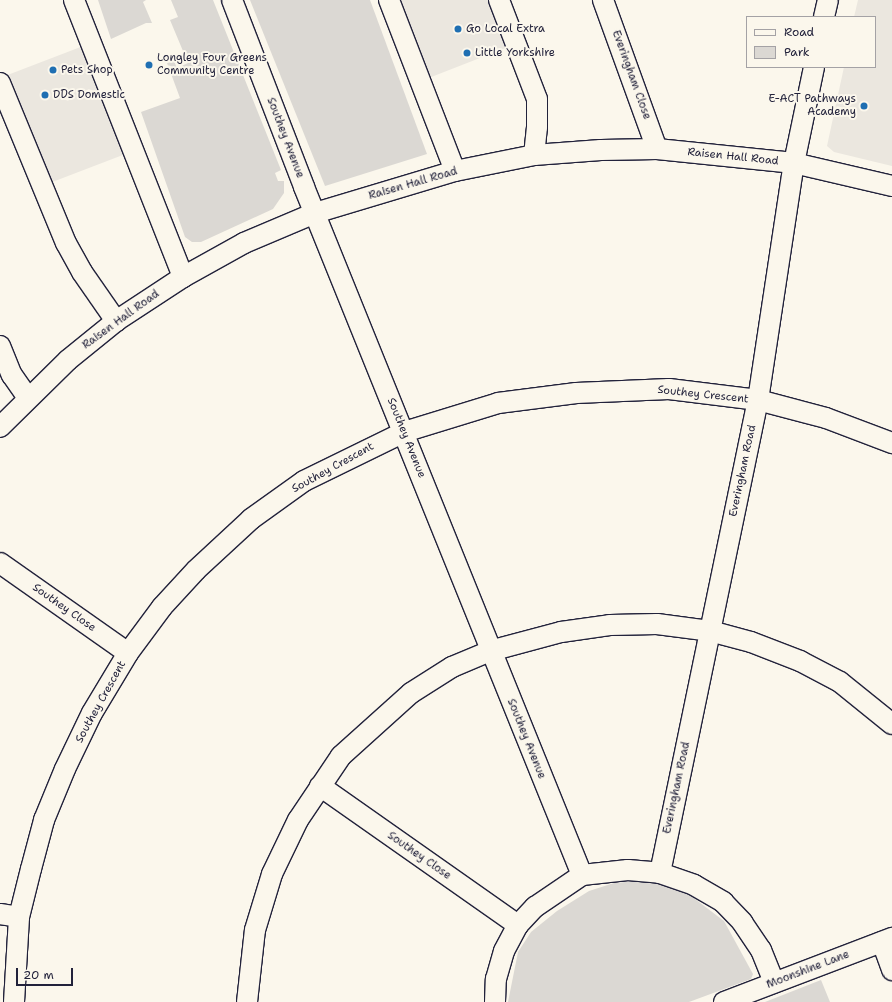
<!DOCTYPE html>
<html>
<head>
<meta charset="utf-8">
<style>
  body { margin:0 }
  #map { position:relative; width:892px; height:1002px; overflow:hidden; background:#fbf7ec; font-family:"Shantell Sans",sans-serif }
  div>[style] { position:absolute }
  .built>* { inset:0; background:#ebe7df; transform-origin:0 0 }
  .green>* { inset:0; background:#dbd8d3 }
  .roads { filter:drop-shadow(1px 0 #22223b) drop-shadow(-1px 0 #22223b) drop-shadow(0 1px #22223b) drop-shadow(0 -1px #22223b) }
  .minor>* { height:20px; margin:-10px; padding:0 10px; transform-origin:10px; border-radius:10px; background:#fbf7ec }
  .dots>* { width:11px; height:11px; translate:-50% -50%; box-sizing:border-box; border:2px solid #fbf7ec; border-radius:50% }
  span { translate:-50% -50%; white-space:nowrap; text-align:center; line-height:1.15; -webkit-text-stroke:4px #fbf7ec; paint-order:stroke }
  .poi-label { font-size:11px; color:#22223b }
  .left { translate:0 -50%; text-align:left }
  .right { translate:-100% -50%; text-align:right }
  .street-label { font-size:11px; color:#22223b }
  .legend { position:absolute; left:746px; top:16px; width:130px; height:52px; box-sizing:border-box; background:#fbf7ec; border:1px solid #a4a2a5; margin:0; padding:5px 7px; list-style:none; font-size:12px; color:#22223b }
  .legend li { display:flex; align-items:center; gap:8px; height:20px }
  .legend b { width:20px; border:1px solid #a4a2a5 }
  .scale { position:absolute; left:16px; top:968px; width:57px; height:18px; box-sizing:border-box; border:2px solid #22223b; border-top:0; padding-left:5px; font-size:12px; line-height:14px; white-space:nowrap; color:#22223b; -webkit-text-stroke:3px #fbf7ec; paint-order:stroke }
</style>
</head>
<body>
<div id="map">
  <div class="built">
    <i style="clip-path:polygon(389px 0,499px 0,516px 44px,421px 81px)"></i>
    <i style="clip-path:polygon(858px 0,892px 0,892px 166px,834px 152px,827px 146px,844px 67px,875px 67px,875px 17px,854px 17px)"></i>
    <i style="left:91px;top:43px;width:116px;height:88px;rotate:69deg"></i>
  </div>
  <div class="green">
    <i style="clip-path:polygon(98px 0,146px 0,143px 2px,152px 23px,146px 23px,111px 39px)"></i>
    <i style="clip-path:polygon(171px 0,213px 0,281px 170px,275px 173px,278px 181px,284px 181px,284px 193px,273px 209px,201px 242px,192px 242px,185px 237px,141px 112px,180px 98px,167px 63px,174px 61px,177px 68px,188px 63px,170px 20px,178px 17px)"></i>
    <i style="clip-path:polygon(250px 0,370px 0,427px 154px,325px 186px)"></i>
    <i style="clip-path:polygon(650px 880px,691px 896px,724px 921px,753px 974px,751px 979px,689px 1002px,508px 1002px,518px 952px,531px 932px,557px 911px,589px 891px,614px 883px)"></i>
    <i style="clip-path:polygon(821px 980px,830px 1002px,765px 1002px)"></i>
  </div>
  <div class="roads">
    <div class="minor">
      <i style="left:74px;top:0;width:298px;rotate:68.5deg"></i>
      <i style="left:232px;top:0;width:200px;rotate:68.9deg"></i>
      <i style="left:304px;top:187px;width:742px;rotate:68deg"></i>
      <i style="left:389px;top:0;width:183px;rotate:68.9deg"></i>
      <i style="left:499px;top:0;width:106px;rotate:69deg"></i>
      <i style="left:537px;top:99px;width:28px;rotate:90deg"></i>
      <i style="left:537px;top:127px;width:28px;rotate:96deg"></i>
      <i style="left:603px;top:0;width:158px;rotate:70.1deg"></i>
      <i style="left:824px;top:17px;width:17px;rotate:-77deg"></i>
      <i style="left:0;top:83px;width:173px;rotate:67.6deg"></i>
      <i style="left:66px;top:243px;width:33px;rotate:61deg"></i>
      <i style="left:82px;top:272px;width:60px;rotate:55.2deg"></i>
      <i style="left:0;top:346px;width:31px;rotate:68deg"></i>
      <i style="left:12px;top:375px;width:28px;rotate:55deg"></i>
      <i style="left:0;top:427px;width:95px;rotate:-44.6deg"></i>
      <i style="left:68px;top:360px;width:62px;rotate:-39.1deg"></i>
      <i style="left:116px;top:321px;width:80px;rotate:-33.3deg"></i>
      <i style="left:183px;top:277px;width:70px;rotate:-29.1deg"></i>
      <i style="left:244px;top:243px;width:77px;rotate:-22.9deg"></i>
      <i style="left:315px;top:213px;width:146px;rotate:-16.7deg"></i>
      <i style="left:455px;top:171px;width:81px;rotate:-11.4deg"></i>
      <i style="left:534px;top:155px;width:67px;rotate:-4.3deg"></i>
      <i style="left:601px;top:150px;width:56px;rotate:-1deg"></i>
      <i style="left:657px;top:149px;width:138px;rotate:5.8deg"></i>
      <i style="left:794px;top:163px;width:101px;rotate:13.2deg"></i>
      <i style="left:0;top:563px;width:156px;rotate:35.1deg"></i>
      <i style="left:320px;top:786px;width:242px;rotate:35.1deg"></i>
      <i style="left:660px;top:873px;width:483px;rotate:-78.3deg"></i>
      <i style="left:758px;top:400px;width:240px;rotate:-81.4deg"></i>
      <i style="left:794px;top:163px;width:98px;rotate:-78.2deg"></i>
      <i style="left:0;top:914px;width:19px;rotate:9deg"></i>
      <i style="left:882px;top:942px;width:30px;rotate:70deg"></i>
      <i style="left:14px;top:1002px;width:85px;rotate:-86.6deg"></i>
      <i style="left:19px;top:917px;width:49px;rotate:-76deg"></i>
      <i style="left:31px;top:869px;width:51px;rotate:-75.1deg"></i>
      <i style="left:44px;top:820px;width:55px;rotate:-67.6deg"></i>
      <i style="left:65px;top:769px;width:62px;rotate:-64.3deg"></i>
      <i style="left:92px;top:713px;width:70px;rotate:-59deg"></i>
      <i style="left:128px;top:653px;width:57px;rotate:-53.5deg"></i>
      <i style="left:162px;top:607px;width:50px;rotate:-47.4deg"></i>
      <i style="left:196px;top:570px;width:75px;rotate:-42.8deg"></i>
      <i style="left:251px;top:519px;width:65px;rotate:-35.6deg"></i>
      <i style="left:304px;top:481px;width:111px;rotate:-26.1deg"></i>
      <i style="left:404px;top:432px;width:98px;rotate:-17.1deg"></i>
      <i style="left:498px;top:403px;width:79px;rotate:-7.3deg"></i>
      <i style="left:576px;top:393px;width:93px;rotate:-2.5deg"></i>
      <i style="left:669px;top:389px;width:90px;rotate:7deg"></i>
      <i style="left:758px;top:400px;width:70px;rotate:14.8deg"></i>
      <i style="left:826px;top:418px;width:71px;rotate:20.7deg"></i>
      <i style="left:247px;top:1002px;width:72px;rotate:-83.7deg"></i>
      <i style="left:255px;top:930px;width:59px;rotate:-73.1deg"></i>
      <i style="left:272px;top:874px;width:60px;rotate:-64.3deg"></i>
      <i style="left:298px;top:820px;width:77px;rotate:-56.1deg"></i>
      <i style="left:341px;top:756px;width:94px;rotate:-42deg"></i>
      <i style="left:411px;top:693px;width:49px;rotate:-32.4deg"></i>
      <i style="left:452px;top:667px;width:41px;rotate:-22.8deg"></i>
      <i style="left:490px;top:651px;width:73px;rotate:-15deg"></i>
      <i style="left:561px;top:632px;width:49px;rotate:-8.1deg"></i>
      <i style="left:610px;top:625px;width:47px;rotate:-1.2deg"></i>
      <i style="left:657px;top:624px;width:53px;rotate:7.5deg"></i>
      <i style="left:710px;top:631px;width:42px;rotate:15deg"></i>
      <i style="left:751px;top:642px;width:53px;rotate:21.2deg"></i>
      <i style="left:800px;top:661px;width:45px;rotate:27.7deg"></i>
      <i style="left:840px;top:682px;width:67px;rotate:38.9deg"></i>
      <i style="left:495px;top:1002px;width:23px;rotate:-88deg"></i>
      <i style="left:496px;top:979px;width:29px;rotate:-74deg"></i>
      <i style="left:504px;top:951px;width:30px;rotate:-62deg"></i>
      <i style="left:518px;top:925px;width:25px;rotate:-47deg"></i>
      <i style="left:535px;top:907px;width:57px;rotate:-34.2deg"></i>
      <i style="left:582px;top:875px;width:46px;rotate:-6.2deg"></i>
      <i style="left:628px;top:870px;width:32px;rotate:5deg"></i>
      <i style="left:660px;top:873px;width:36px;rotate:19deg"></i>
      <i style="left:694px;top:885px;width:34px;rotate:30deg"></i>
      <i style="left:723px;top:902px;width:28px;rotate:46deg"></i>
      <i style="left:742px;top:922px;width:34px;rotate:56deg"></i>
      <i style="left:761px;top:950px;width:35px;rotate:68deg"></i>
      <i style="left:724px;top:1002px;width:180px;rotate:-20.9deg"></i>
    </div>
  </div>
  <div class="dots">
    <i style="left:458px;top:29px;background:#1f6fb2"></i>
    <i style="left:467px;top:53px;background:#1f6fb2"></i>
    <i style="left:149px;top:65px;background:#1f6fb2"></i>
    <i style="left:53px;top:70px;background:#1f6fb2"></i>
    <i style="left:45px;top:95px;background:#1f6fb2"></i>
    <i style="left:864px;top:106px;background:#1f6fb2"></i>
  </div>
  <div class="poi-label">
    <span class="left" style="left:466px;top:29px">Go Local Extra</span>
    <span class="left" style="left:475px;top:53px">Little Yorkshire</span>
    <span class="left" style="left:157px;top:65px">Longley Four Greens<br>Community Centre</span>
    <span class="left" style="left:61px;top:70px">Pets Shop</span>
    <span class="left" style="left:53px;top:95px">DDS Domestic</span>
    <span class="right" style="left:856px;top:106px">E-ACT Pathways<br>Academy</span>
  </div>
  <div class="street-label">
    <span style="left:631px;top:75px;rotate:70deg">Everingham Close</span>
    <span style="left:285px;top:138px;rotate:69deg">Southey Avenue</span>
    <span style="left:733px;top:157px;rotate:6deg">Raisen Hall Road</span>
    <span style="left:413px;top:184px;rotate:-16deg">Raisen Hall Road</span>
    <span style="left:121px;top:320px;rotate:-36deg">Raisen Hall Road</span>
    <span style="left:703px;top:395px;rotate:6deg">Southey Crescent</span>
    <span style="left:406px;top:438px;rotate:68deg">Southey Avenue</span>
    <span style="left:333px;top:468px;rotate:-29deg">Southey Crescent</span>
    <span style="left:743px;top:471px;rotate:-78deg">Everingham Road</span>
    <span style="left:64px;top:608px;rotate:35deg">Southey Close</span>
    <span style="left:101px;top:702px;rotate:-61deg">Southey Crescent</span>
    <span style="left:526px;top:739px;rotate:68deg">Southey Avenue</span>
    <span style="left:677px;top:788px;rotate:-78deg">Everingham Road</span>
    <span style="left:419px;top:856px;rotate:35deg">Southey Close</span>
    <span style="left:808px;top:970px;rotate:-21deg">Moonshine Lane</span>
  </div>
  <ul class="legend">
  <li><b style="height:5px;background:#fbf7ec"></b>Road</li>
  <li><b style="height:11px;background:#dbd8d3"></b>Park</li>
  </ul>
  <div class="scale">20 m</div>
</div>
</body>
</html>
